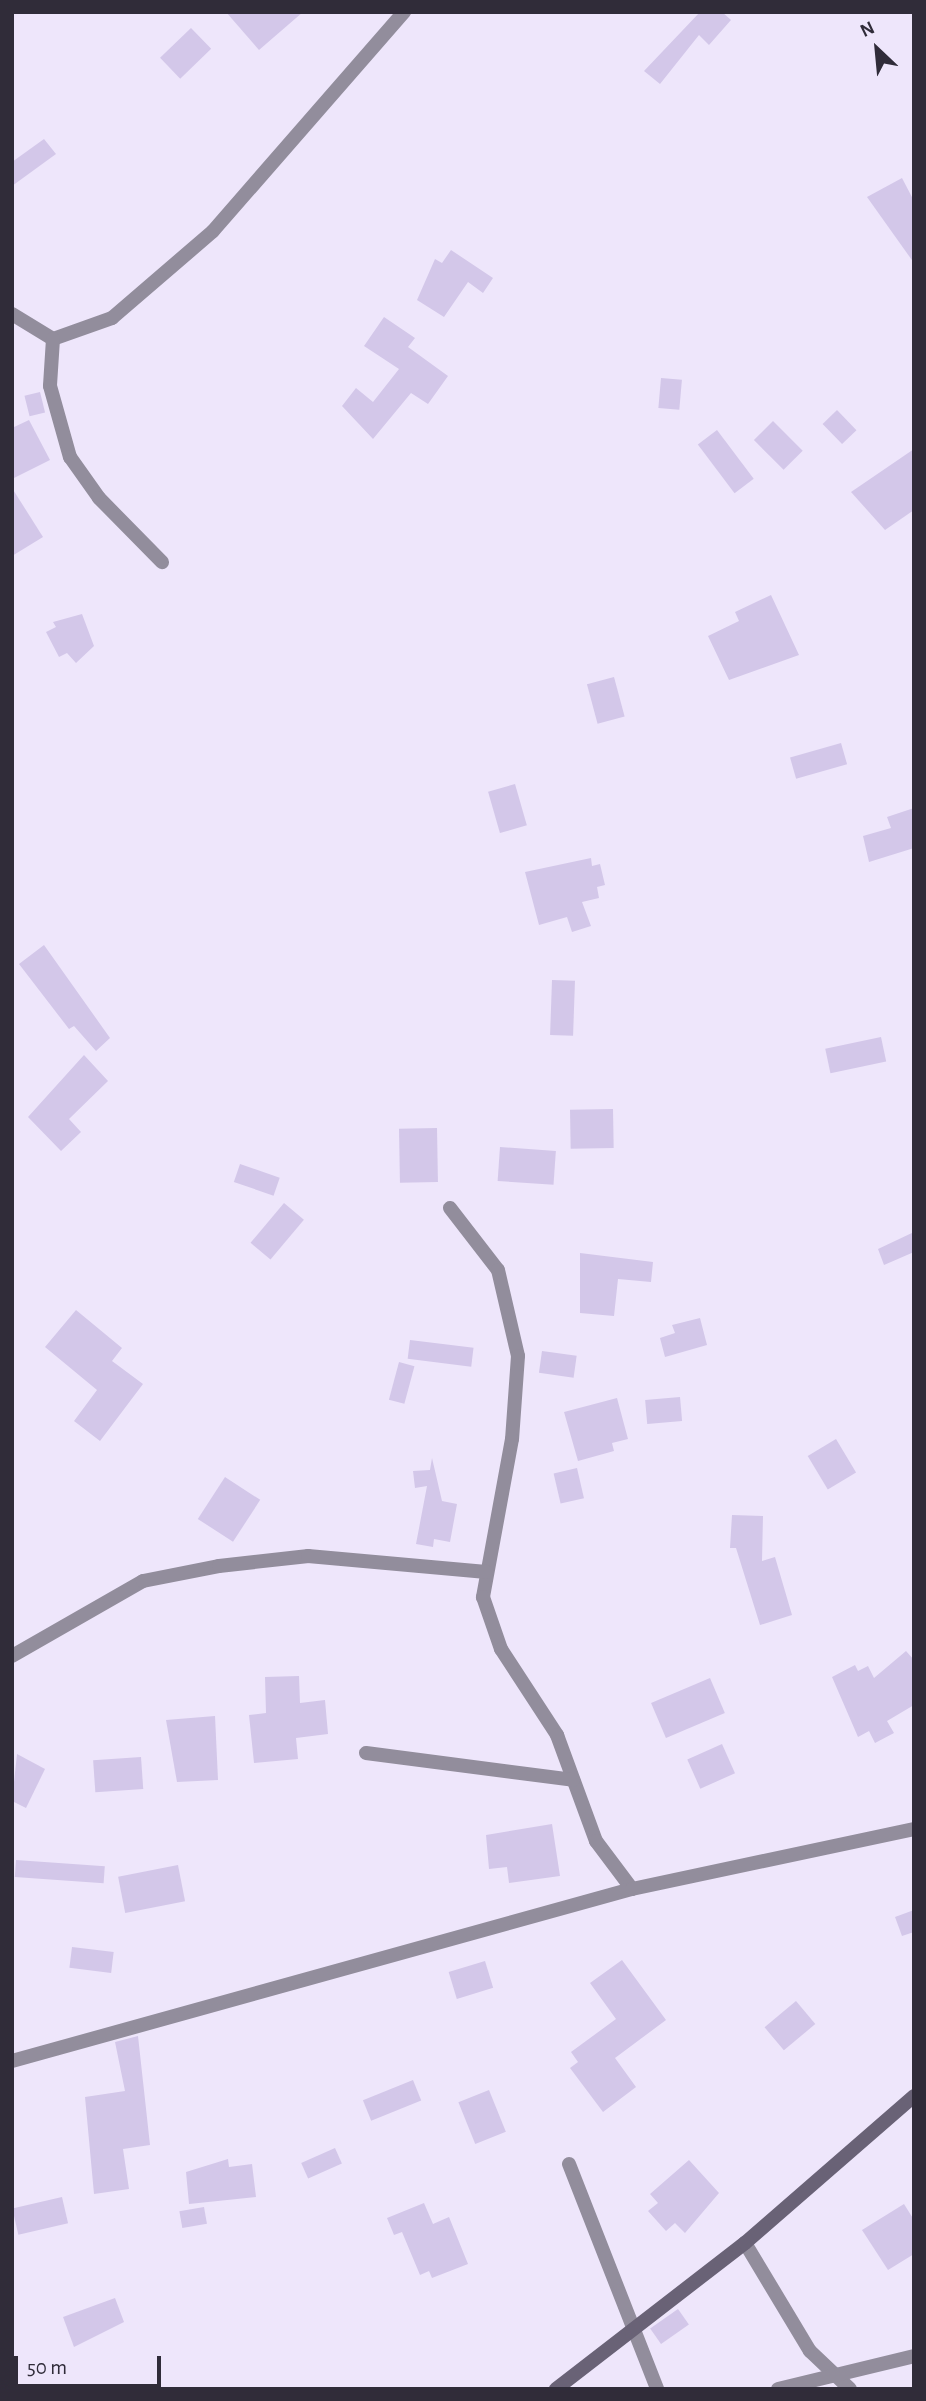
<!DOCTYPE html>
<html>
<head>
<meta charset="utf-8">
<style>
  body { margin:0 }
  #map { position:relative; width:926px; height:2401px; overflow:hidden; background:#eee6fb; font-family:"Alegreya Sans",sans-serif }
  div>[style] { position:absolute }
  .building>* { inset:0; background:#d3c7e9; transform-origin:0 0 }
  .street>* { height:14px; margin:-7px; padding:0 7px; transform-origin:7px; border-radius:7px; background:#928d9c }
  .secondary>* { height:14px; margin:-7px; padding:0 7px; transform-origin:7px; border-radius:7px; background:#696276 }
  span { translate:-50% -50%; white-space:nowrap; text-align:center; line-height:1.15; -webkit-text-stroke:5px #eee6fb; paint-order:stroke }
  .frame { position:absolute; inset:0; border:14px solid #302c39; pointer-events:none }
  .north { position:absolute; left:842px; top:14px; width:70px; height:70px; -webkit-text-stroke:5px #eee6fb; paint-order:stroke; rotate:334deg; font-size:19px; font-weight:700; line-height:28px; text-align:center; color:#302c39 }
  .north::after { content:''; display:block; margin:auto; width:24px; height:32px; background:#302c39; clip-path:polygon(50% 0,100% 100%,50% 72%,0 100%) }
  .scale { position:absolute; left:14px; top:2356px; width:147px; height:32px; box-sizing:border-box; border:4px solid #302c39; border-top:0; padding-left:9px; font-size:21px; line-height:24px; white-space:nowrap; color:#302c39; -webkit-text-stroke:5px #eee6fb; paint-order:stroke }
</style>
</head>
<body>
<div id="map">
  <div class="building">
    <i style="clip-path:polygon(226px 12px,303px 12px,259px 50px)"></i>
    <i style="clip-path:polygon(700px 12px,722px 12px,731px 20px,709px 45px,699px 35px,660px 84px,644px 71px)"></i>
    <i style="left:191px;top:28px;width:29px;height:43px;rotate:46deg"></i>
    <i style="clip-path:polygon(44px 139px,56px 154px,12px 186px,12px 162px)"></i>
    <i style="clip-path:polygon(902px 178px,914px 201px,914px 263px,867px 197px)"></i>
    <i style="clip-path:polygon(451px 250px,493px 278px,483px 293px,468px 282px,444px 317px,417px 300px,435px 259px,442px 263px)"></i>
    <i style="clip-path:polygon(384px 317px,415px 338px,408px 347px,448px 376px,428px 404px,411px 393px,373px 439px,342px 406px,356px 388px,373px 402px,399px 369px,364px 346px)"></i>
    <i style="left:661px;top:378px;width:21px;height:30px;rotate:5deg"></i>
    <i style="left:40px;top:392px;width:21px;height:16px;rotate:76deg"></i>
    <i style="left:837px;top:410px;width:28px;height:20px;rotate:46deg"></i>
    <i style="clip-path:polygon(29px 420px,50px 460px,12px 479px,12px 428px)"></i>
    <i style="left:773px;top:421px;width:42px;height:27px;rotate:45deg"></i>
    <i style="left:717px;top:430px;width:61px;height:24px;rotate:53deg"></i>
    <i style="clip-path:polygon(914px 449px,914px 510px,885px 530px,851px 492px)"></i>
    <i style="clip-path:polygon(12px 488px,43px 537px,12px 556px)"></i>
    <i style="clip-path:polygon(771px 595px,799px 655px,729px 680px,708px 636px,739px 621px,735px 612px)"></i>
    <i style="clip-path:polygon(82px 614px,94px 646px,76px 663px,67px 653px,59px 657px,46px 632px,56px 627px,53px 622px)"></i>
    <i style="left:614px;top:677px;width:41px;height:28px;rotate:75deg"></i>
    <i style="left:841px;top:743px;width:22px;height:53px;rotate:74deg"></i>
    <i style="left:515px;top:784px;width:43px;height:28px;rotate:74deg"></i>
    <i style="clip-path:polygon(914px 808px,914px 848px,869px 862px,863px 836px,891px 828px,887px 817px)"></i>
    <i style="clip-path:polygon(591px 858px,592px 866px,600px 864px,605px 885px,597px 887px,599px 898px,582px 902px,591px 926px,572px 932px,567px 917px,539px 925px,525px 872px)"></i>
    <i style="clip-path:polygon(44px 945px,110px 1038px,96px 1051px,74px 1026px,69px 1029px,19px 964px)"></i>
    <i style="left:552px;top:980px;width:23px;height:55px;rotate:2deg"></i>
    <i style="left:881px;top:1037px;width:25px;height:57px;rotate:78deg"></i>
    <i style="clip-path:polygon(84px 1055px,108px 1081px,69px 1119px,81px 1132px,61px 1151px,28px 1117px)"></i>
    <i style="left:613px;top:1109px;width:39px;height:43px;rotate:89deg"></i>
    <i style="left:437px;top:1128px;width:54px;height:38px;rotate:89deg"></i>
    <i style="left:500px;top:1147px;width:56px;height:34px;rotate:4deg"></i>
    <i style="left:240px;top:1164px;width:42px;height:19px;rotate:19deg"></i>
    <i style="left:284px;top:1203px;width:26px;height:52px;rotate:40deg"></i>
    <i style="clip-path:polygon(914px 1232px,914px 1252px,884px 1265px,878px 1249px)"></i>
    <i style="clip-path:polygon(580px 1253px,653px 1262px,651px 1282px,618px 1279px,614px 1316px,580px 1313px)"></i>
    <i style="clip-path:polygon(76px 1310px,122px 1348px,112px 1361px,143px 1384px,100px 1441px,74px 1421px,97px 1390px,45px 1347px)"></i>
    <i style="clip-path:polygon(700px 1318px,707px 1345px,665px 1357px,660px 1338px,675px 1333px,672px 1325px)"></i>
    <i style="left:410px;top:1340px;width:64px;height:19px;rotate:7deg"></i>
    <i style="left:542px;top:1351px;width:35px;height:22px;rotate:8deg"></i>
    <i style="left:399px;top:1362px;width:16px;height:39px;rotate:15deg"></i>
    <i style="left:680px;top:1397px;width:24px;height:35px;rotate:85deg"></i>
    <i style="clip-path:polygon(617px 1398px,628px 1439px,612px 1443px,614px 1451px,578px 1461px,564px 1412px)"></i>
    <i style="left:836px;top:1439px;width:39px;height:33px;rotate:59deg"></i>
    <i style="clip-path:polygon(432px 1458px,442px 1501px,457px 1504px,450px 1542px,434px 1539px,433px 1547px,416px 1544px,427px 1486px,415px 1488px,413px 1471px,430px 1470px)"></i>
    <i style="left:577px;top:1468px;width:31px;height:24px;rotate:77deg"></i>
    <i style="left:225px;top:1477px;width:42px;height:50px;rotate:33deg"></i>
    <i style="clip-path:polygon(732px 1515px,763px 1516px,762px 1561px,775px 1557px,792px 1615px,760px 1625px,736px 1548px,730px 1548px)"></i>
    <i style="clip-path:polygon(906px 1651px,914px 1660px,914px 1705px,887px 1721px,894px 1733px,875px 1743px,869px 1731px,858px 1737px,832px 1677px,855px 1665px,858px 1671px,868px 1666px,874px 1678px)"></i>
    <i style="clip-path:polygon(299px 1676px,300px 1703px,325px 1700px,328px 1734px,296px 1738px,298px 1759px,254px 1763px,249px 1715px,266px 1713px,265px 1677px)"></i>
    <i style="left:710px;top:1678px;width:38px;height:64px;rotate:67deg"></i>
    <i style="clip-path:polygon(215px 1716px,218px 1780px,177px 1782px,166px 1720px)"></i>
    <i style="left:722px;top:1744px;width:32px;height:38px;rotate:66deg"></i>
    <i style="clip-path:polygon(17px 1754px,45px 1769px,26px 1808px,12px 1801px)"></i>
    <i style="left:141px;top:1757px;width:32px;height:48px;rotate:86deg"></i>
    <i style="clip-path:polygon(552px 1824px,560px 1876px,509px 1883px,507px 1867px,489px 1869px,486px 1835px)"></i>
    <i style="left:16px;top:1860px;width:89px;height:17px;rotate:4deg"></i>
    <i style="left:178px;top:1865px;width:37px;height:61px;rotate:79deg"></i>
    <i style="clip-path:polygon(914px 1910px,914px 1932px,902px 1936px,895px 1917px)"></i>
    <i style="left:72px;top:1947px;width:42px;height:21px;rotate:7deg"></i>
    <i style="clip-path:polygon(622px 1960px,666px 2020px,615px 2058px,636px 2087px,603px 2112px,570px 2068px,578px 2062px,571px 2052px,616px 2019px,590px 1983px)"></i>
    <i style="left:485px;top:1961px;width:28px;height:38px;rotate:73deg"></i>
    <i style="left:796px;top:2001px;width:30px;height:41px;rotate:50deg"></i>
    <i style="clip-path:polygon(138px 2036px,150px 2145px,123px 2149px,129px 2189px,94px 2194px,85px 2097px,125px 2091px,115px 2042px)"></i>
    <i style="left:413px;top:2080px;width:22px;height:54px;rotate:68deg"></i>
    <i style="left:489px;top:2090px;width:45px;height:33px;rotate:68deg"></i>
    <i style="left:335px;top:2148px;width:17px;height:37px;rotate:66deg"></i>
    <i style="clip-path:polygon(228px 2159px,229px 2167px,252px 2164px,256px 2197px,189px 2204px,186px 2172px)"></i>
    <i style="clip-path:polygon(689px 2160px,719px 2193px,685px 2233px,675px 2223px,666px 2231px,648px 2211px,658px 2203px,650px 2194px)"></i>
    <i style="left:62px;top:2197px;width:27px;height:51px;rotate:77deg"></i>
    <i style="clip-path:polygon(424px 2203px,433px 2224px,449px 2217px,468px 2264px,432px 2278px,429px 2271px,420px 2275px,402px 2232px,394px 2235px,387px 2218px)"></i>
    <i style="clip-path:polygon(904px 2204px,914px 2220px,914px 2254px,888px 2270px,862px 2230px)"></i>
    <i style="left:204px;top:2207px;width:17px;height:25px;rotate:80deg"></i>
    <i style="clip-path:polygon(115px 2298px,124px 2322px,74px 2347px,63px 2317px)"></i>
    <i style="left:678px;top:2309px;width:19px;height:34px;rotate:55deg"></i>
  </div>
  <div class="street">
    <i style="left:12px;top:314px;width:48px;rotate:31.4deg"></i>
    <i style="left:53px;top:339px;width:63px;rotate:-19.6deg"></i>
    <i style="left:112px;top:318px;width:133px;rotate:-40.7deg"></i>
    <i style="left:213px;top:231px;width:291px;rotate:-48.9deg"></i>
    <i style="left:53px;top:339px;width:47px;rotate:93.7deg"></i>
    <i style="left:50px;top:386px;width:74px;rotate:74.3deg"></i>
    <i style="left:70px;top:457px;width:50px;rotate:54.7deg"></i>
    <i style="left:99px;top:498px;width:90px;rotate:45.5deg"></i>
    <i style="left:450px;top:1208px;width:78px;rotate:52.3deg"></i>
    <i style="left:498px;top:1270px;width:88px;rotate:76.9deg"></i>
    <i style="left:518px;top:1356px;width:83px;rotate:94.1deg"></i>
    <i style="left:512px;top:1439px;width:161px;rotate:100.4deg"></i>
    <i style="left:483px;top:1597px;width:55px;rotate:70.9deg"></i>
    <i style="left:501px;top:1649px;width:103px;rotate:56.9deg"></i>
    <i style="left:557px;top:1735px;width:113px;rotate:69.8deg"></i>
    <i style="left:596px;top:1841px;width:60px;rotate:53.1deg"></i>
    <i style="left:12px;top:1656px;width:151px;rotate:-29.8deg"></i>
    <i style="left:143px;top:1581px;width:77px;rotate:-11.2deg"></i>
    <i style="left:219px;top:1566px;width:90px;rotate:-6.4deg"></i>
    <i style="left:308px;top:1556px;width:179px;rotate:5.1deg"></i>
    <i style="left:366px;top:1753px;width:209px;rotate:7.4deg"></i>
    <i style="left:12px;top:2061px;width:643px;rotate:-15.51deg"></i>
    <i style="left:632px;top:1889px;width:288px;rotate:-12deg"></i>
    <i style="left:569px;top:2164px;width:242px;rotate:68.6deg"></i>
    <i style="left:745px;top:2243px;width:126px;rotate:59deg"></i>
    <i style="left:810px;top:2351px;width:55px;rotate:43.5deg"></i>
    <i style="left:778px;top:2389px;width:140px;rotate:-13.6deg"></i>
  </div>
  <div class="secondary">
    <i style="left:556px;top:2389px;width:239px;rotate:-37.7deg"></i>
    <i style="left:745px;top:2243px;width:224px;rotate:-41deg"></i>
  </div>
  <div class="frame"></div>
  <div class="north">N</div>
  <div class="scale">50 m</div>
</div>
</body>
</html>
